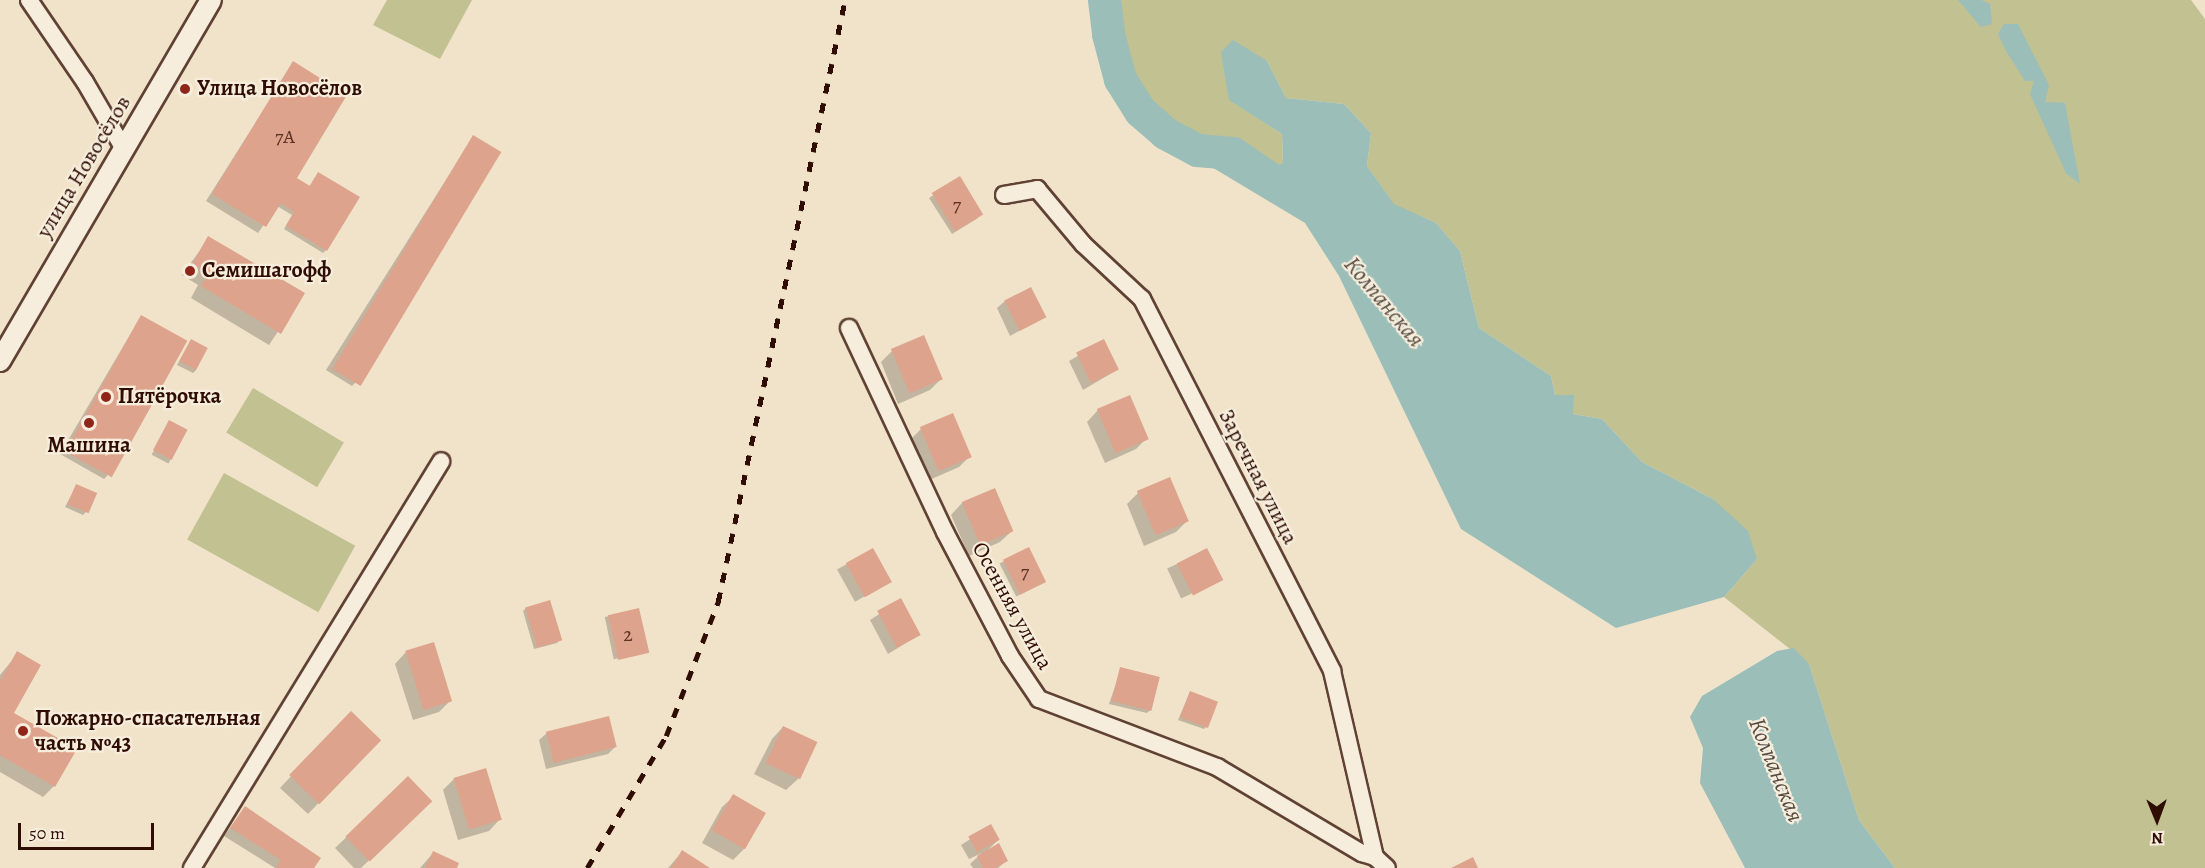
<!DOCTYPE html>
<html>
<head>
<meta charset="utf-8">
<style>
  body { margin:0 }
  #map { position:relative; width:2205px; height:868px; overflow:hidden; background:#f1e3c9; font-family:Alegreya,serif }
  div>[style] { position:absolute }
  .green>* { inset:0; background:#c1c192; transform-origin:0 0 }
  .water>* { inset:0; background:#9bbeb9 }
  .shadow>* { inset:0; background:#0003; transform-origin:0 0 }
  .river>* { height:33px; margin:-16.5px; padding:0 16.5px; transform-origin:16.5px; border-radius:16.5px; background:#9bbeb9 }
  .building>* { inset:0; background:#dea38c; transform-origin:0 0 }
  .roads { filter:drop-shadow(2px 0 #604234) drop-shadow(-2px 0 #604234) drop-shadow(0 2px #604234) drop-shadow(0 -2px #604234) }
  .minor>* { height:16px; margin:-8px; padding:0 8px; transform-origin:8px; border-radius:8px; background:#f6eddc }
  .tertiary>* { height:20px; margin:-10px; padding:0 10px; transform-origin:10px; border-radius:10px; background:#f6eddc }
  .rail>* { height:4.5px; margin-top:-2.25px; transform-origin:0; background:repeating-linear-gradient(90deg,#2f0d02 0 10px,transparent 0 20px) }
  .dots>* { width:16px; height:16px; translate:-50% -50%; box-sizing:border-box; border:3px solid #f6eddc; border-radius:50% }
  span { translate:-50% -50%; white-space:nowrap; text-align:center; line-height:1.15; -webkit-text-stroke:4.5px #f6eddc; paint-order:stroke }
  .number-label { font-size:20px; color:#5b3224 }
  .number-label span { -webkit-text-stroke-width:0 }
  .poi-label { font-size:22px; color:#2f0d02; font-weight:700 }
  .left { translate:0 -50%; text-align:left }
  .street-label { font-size:22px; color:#2f0d02 }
  .water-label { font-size:24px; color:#554b42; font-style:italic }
  .north { position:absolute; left:2127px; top:790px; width:60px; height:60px; -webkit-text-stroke:4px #f6eddc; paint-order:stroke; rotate:179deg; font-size:16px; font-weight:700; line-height:24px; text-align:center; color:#2f0d02 }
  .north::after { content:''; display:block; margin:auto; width:21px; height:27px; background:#2f0d02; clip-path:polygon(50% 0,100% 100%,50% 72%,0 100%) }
  .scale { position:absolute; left:18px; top:823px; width:136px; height:27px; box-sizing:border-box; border:3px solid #2f0d02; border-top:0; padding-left:8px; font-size:18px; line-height:21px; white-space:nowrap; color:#2f0d02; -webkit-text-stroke:4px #f6eddc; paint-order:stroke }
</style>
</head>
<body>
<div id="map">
  <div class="green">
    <i style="clip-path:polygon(387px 0,472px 0,440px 59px,373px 25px)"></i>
    <i style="clip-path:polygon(1104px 0,2191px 0,2205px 19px,2205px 868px,1895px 868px,1859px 820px,1809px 664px,1724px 597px,1757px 559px,1713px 499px,1642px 462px,1602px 419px,1573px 414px,1555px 395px,1551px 376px,1479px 328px,1460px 251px,1436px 223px,1394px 205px,1367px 166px,1371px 133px,1344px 104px,1286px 98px,1267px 61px,1229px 99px,1282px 134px,1283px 164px,1272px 169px,1197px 150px,1165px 133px,1127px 96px,1108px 34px)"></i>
    <i style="left:253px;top:388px;width:106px;height:52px;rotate:31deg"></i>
    <i style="left:224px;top:473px;width:150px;height:76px;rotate:29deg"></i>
  </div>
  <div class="water">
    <i style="clip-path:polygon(1958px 0,1981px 0,1990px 4px,1992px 24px,1981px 27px)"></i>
    <i style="clip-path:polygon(2004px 24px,2018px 24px,2049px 85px,2045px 102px,2065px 103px,2080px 184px,2066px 173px,2030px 94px,2034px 81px,2025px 81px,2006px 51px,1998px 34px)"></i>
    <i style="clip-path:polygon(1233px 40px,1267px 61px,1286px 98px,1344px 104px,1371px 133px,1367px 166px,1394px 204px,1436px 223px,1460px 251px,1479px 328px,1551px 376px,1555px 395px,1574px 395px,1573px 414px,1602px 419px,1642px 462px,1713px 499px,1748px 531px,1757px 559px,1724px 597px,1616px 628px,1461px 529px,1339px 276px,1305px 223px,1200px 160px,1197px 150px,1272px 169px,1283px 163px,1282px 134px,1229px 100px,1221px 52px)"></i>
    <i style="clip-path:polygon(1794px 648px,1809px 664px,1859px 820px,1895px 868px,1745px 868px,1700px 783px,1703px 748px,1690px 717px,1702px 696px,1777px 651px)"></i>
  </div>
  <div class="shadow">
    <i style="clip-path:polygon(293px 63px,291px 184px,309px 187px,315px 177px,326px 250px,323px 253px,284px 229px,292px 215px,277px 206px,258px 233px,206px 201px)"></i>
    <i style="clip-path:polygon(473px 137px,355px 383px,352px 386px,326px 370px)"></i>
    <i style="clip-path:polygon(959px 178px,978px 218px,952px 234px,929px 198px)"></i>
    <i style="clip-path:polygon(209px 238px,303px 294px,269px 345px,191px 298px,198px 285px,182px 275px)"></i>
    <i style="clip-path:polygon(1005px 301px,1044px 317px,1010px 336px,997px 308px)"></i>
    <i style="clip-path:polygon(141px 316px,107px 476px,104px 479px,60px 454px)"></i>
    <i style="clip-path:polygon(191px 341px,196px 370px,193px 373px,177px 365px)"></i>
    <i style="clip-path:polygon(1104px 341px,1117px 370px,1083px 390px,1069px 361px)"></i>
    <i style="clip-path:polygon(892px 351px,941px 379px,930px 390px,898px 404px,881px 362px)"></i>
    <i style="clip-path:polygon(1098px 410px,1147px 438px,1136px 449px,1105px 463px,1087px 422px)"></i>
    <i style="left:169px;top:422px;width:19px;height:37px;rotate:28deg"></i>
    <i style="clip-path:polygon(921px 429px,970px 456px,959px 467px,927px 481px,910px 440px)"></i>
    <i style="clip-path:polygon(76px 486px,86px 512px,83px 515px,65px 507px)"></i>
    <i style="clip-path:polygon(994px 490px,1012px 531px,1000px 542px,969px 556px,951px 515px,962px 503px)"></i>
    <i style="clip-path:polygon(1138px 493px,1187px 521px,1176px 532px,1144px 546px,1127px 504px)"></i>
    <i style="left:1028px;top:549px;width:37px;height:32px;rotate:63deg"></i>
    <i style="left:872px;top:550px;width:37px;height:40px;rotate:61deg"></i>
    <i style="left:1207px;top:550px;width:33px;height:44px;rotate:65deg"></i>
    <i style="clip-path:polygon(901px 600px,919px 635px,888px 654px,870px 620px)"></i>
    <i style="clip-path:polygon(526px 608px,560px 639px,557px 643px,534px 649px,523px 611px)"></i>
    <i style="left:638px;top:610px;width:43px;height:34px;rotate:78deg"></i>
    <i style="clip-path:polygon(406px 652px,450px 701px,439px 712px,413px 720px,395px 664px)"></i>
    <i style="clip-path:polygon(18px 653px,12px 713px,54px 786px,43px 797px,0 772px,0 675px)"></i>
    <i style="clip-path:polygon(1121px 669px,1150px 710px,1147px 713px,1109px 704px)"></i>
    <i style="clip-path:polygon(1190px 692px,1207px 726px,1204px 729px,1178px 720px)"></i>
    <i style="clip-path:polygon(340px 724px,379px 740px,308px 814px,280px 788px)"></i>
    <i style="clip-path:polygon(783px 727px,798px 779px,786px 790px,754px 774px,772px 739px)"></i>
    <i style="clip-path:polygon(547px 733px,615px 747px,608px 754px,546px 769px,539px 740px)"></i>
    <i style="clip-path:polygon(408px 778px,430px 801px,361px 868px,354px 868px,335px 848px)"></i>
    <i style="clip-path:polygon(454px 779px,500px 819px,489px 831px,458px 840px,443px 790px)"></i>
    <i style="clip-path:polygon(734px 796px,744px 849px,733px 860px,702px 843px,722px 807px)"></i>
    <i style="clip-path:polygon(245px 808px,312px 868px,275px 868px,224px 836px)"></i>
    <i style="clip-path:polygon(991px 826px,998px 840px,988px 850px,1007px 860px,998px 868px,973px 868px,970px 864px,982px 853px,969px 859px,961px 845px)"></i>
    <i style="clip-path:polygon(434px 852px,455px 868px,420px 868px)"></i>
    <i style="clip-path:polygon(682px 852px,707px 868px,668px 868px)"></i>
  </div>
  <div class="river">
    <i style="left:1104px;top:0;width:34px;rotate:83deg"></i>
    <i style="left:1108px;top:34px;width:47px;rotate:75.1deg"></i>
    <i style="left:1120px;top:79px;width:38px;rotate:58deg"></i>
    <i style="left:1140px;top:111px;width:33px;rotate:41deg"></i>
    <i style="left:1165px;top:133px;width:36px;rotate:28deg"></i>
    <i style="left:1197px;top:150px;width:36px;rotate:5deg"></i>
    <i style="left:1233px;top:153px;width:62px;rotate:34.5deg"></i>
  </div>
  <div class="building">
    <i style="clip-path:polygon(293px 61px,347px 95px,297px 178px,310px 186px,318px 172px,360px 197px,327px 251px,286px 226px,294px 212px,281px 203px,266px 227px,212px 194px)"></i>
    <i style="left:473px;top:135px;width:33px;height:273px;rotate:31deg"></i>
    <i style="left:960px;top:176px;width:45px;height:33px;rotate:59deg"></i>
    <i style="clip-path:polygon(208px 236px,305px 293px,281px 334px,201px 286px,208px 274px,192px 264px)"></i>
    <i style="left:1031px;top:287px;width:34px;height:30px;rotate:63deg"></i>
    <i style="left:141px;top:315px;width:53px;height:156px;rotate:29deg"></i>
    <i style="left:924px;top:335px;width:48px;height:36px;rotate:67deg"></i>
    <i style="left:191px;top:339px;width:19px;height:25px;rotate:28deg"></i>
    <i style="left:1104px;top:339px;width:34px;height:31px;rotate:64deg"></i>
    <i style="left:1130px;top:395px;width:48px;height:36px;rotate:67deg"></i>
    <i style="left:953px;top:413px;width:48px;height:36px;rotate:67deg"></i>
    <i style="left:169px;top:420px;width:21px;height:34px;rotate:28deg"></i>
    <i style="left:1170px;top:477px;width:48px;height:36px;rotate:67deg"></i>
    <i style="left:76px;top:484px;width:23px;height:22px;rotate:23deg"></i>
    <i style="left:995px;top:488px;width:47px;height:36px;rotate:67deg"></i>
    <i style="left:1029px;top:547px;width:39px;height:29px;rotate:64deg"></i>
    <i style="left:873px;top:548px;width:39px;height:31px;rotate:61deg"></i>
    <i style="left:1207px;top:548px;width:36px;height:34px;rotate:63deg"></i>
    <i style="left:901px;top:598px;width:42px;height:27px;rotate:62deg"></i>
    <i style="left:550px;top:600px;width:42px;height:26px;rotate:73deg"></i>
    <i style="left:639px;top:608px;width:46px;height:32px;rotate:77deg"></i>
    <i style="left:434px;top:642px;width:62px;height:30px;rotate:73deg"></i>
    <i style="clip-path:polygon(17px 651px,41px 665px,14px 713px,77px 749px,55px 787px,0 755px,0 681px)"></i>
    <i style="left:1120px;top:667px;width:41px;height:35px;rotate:14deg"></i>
    <i style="left:1190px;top:691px;width:30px;height:28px;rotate:21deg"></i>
    <i style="left:351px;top:711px;width:42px;height:89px;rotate:44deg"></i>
    <i style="left:609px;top:716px;width:32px;height:65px;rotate:76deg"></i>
    <i style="left:783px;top:726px;width:38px;height:41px;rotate:25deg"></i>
    <i style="left:486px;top:768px;width:54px;height:34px;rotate:73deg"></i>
    <i style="left:408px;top:776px;width:35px;height:87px;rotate:46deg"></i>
    <i style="left:733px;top:794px;width:38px;height:42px;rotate:30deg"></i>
    <i style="clip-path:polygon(245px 806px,321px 858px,314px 868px,276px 868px,281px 860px,230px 828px)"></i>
    <i style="left:991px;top:824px;width:18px;height:26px;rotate:61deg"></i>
    <i style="clip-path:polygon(999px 843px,1008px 861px,995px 868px,983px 868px,977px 856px)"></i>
    <i style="clip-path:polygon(682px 850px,710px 868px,671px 868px)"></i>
    <i style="clip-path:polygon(433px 851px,459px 863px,457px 868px,425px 868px)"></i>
    <i style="clip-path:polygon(1473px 857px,1478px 868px,1451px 868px)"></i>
  </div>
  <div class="roads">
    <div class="minor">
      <i style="left:29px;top:0;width:99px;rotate:55.7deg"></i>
      <i style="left:85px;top:82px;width:78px;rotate:59.8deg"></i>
      <i style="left:1004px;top:195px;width:34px;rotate:-10deg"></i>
      <i style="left:1037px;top:189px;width:72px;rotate:50.1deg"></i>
      <i style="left:1083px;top:244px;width:81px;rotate:43deg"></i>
      <i style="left:1142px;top:299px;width:418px;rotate:62.9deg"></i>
      <i style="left:1332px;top:671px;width:191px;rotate:77deg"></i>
      <i style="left:849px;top:328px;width:225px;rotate:64.8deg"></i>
      <i style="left:945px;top:532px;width:140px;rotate:62.3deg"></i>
      <i style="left:1010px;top:656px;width:52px;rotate:56deg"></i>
      <i style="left:1039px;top:699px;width:191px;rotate:20.9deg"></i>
      <i style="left:1217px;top:767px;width:169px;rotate:30.7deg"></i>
      <i style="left:1362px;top:853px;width:14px;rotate:17deg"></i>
      <i style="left:1375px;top:857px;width:16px;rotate:43deg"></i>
      <i style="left:192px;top:868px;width:477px;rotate:-58.5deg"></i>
    </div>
    <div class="tertiary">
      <i style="left:0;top:361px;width:418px;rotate:-59.7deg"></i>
    </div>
  </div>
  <div class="rail">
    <i style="left:587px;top:868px;width:154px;rotate:-59.1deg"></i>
    <i style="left:666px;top:736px;width:144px;rotate:-68.8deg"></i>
    <i style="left:718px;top:602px;width:615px;rotate:-78.09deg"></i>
  </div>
  <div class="dots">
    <i style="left:185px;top:89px;background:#8f2418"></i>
    <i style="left:190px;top:271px;background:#8f2418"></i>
    <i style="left:106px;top:397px;background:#8f2418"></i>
    <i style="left:89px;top:423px;background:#8f2418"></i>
    <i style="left:23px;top:731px;background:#8f2418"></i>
  </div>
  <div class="number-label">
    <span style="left:285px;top:136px">7А</span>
    <span style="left:957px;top:204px">7</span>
    <span style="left:1025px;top:571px">7</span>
    <span style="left:628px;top:634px">2</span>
  </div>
  <div class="poi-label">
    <span class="left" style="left:197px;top:89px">Улица Новосёлов</span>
    <span class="left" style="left:202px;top:271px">Семишагофф</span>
    <span class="left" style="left:118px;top:397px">Пятёрочка</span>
    <span style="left:89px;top:446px">Машина</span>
    <span class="left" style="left:35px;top:731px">Пожарно-спасательная<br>часть №43</span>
  </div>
  <div class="street-label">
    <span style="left:84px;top:167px;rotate:-59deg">улица Новосёлов</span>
    <span style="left:1258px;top:477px;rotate:63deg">Заречная улица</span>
    <span style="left:1012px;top:606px;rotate:61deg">Осенняя улица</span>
  </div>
  <div class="water-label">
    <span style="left:1384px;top:302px;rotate:50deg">Колпанская</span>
    <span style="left:1776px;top:770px;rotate:68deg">Колпанская</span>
  </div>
  <div class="north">N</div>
  <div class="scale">50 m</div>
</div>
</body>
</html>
